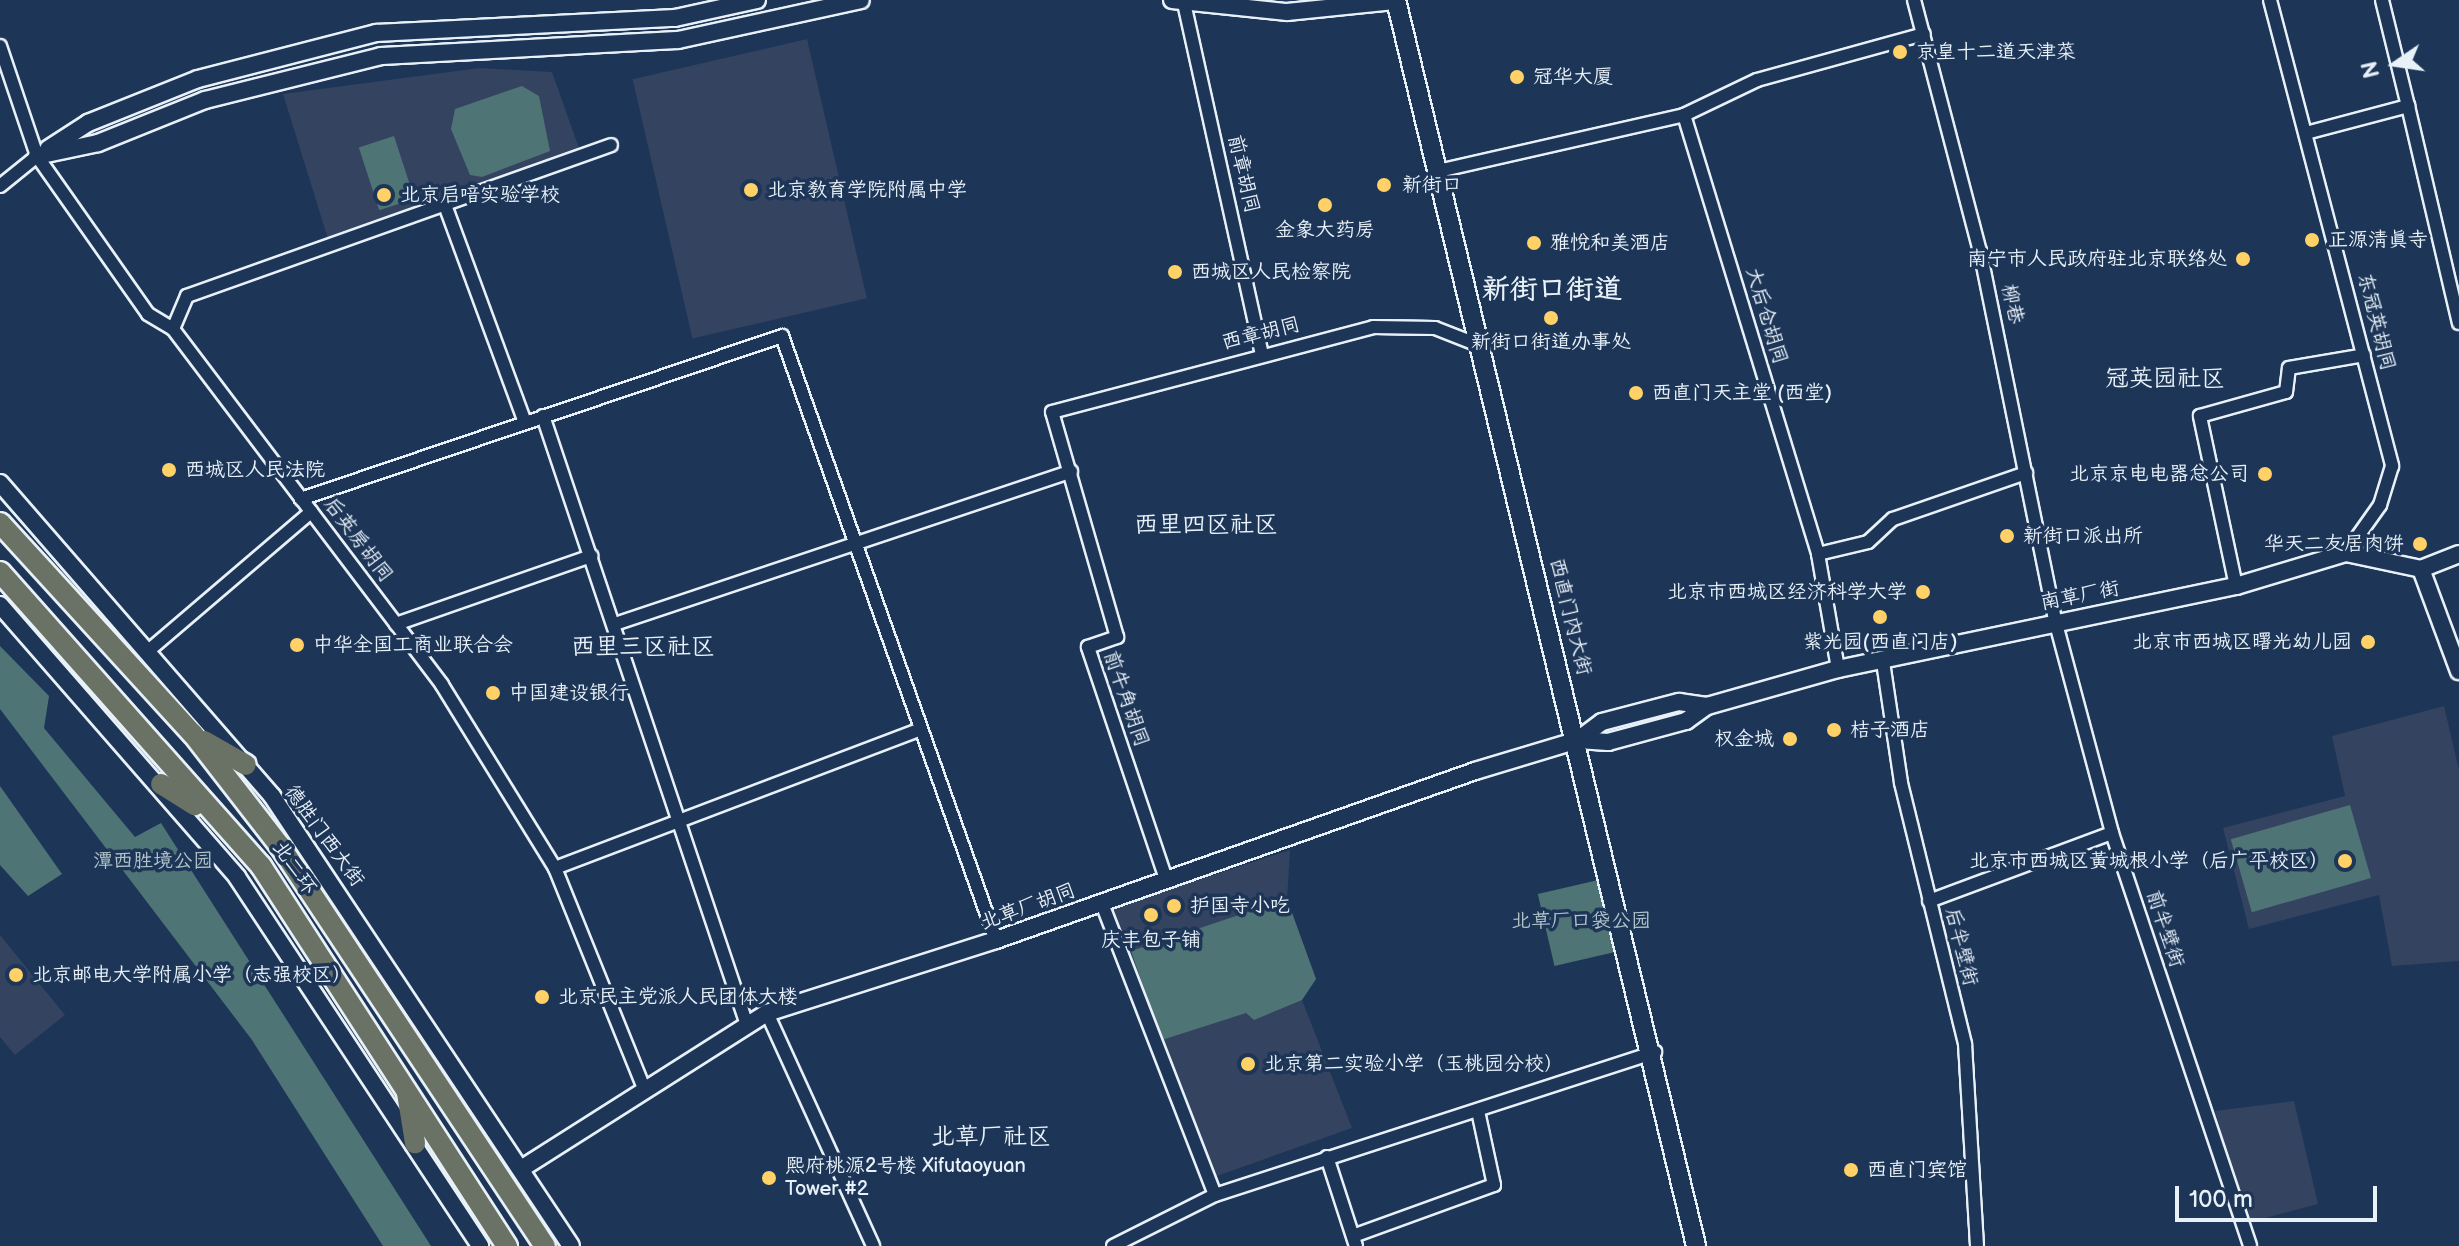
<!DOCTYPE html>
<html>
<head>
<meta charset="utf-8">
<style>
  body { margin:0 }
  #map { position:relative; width:2459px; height:1246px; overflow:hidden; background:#1d3557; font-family:"Balsamiq Sans","LXGW WenKai TC",sans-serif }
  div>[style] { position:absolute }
  .built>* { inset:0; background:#334360; transform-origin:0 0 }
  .green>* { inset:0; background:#4f7476; transform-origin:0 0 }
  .roads { filter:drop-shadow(2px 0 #e8f1f8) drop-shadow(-2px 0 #e8f1f8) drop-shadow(0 2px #e8f1f8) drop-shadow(0 -2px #e8f1f8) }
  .minor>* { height:12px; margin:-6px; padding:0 6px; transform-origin:6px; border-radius:6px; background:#1d3557 }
  .tertiary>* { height:16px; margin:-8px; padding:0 8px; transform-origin:8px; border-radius:8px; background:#1d3557 }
  .secondary>* { height:18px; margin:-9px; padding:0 9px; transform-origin:9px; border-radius:9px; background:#1d3557 }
  .trunk>* { height:20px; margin:-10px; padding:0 10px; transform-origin:10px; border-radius:10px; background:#6a7165 }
  .dots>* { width:22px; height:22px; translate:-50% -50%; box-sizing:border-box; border:4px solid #1d3557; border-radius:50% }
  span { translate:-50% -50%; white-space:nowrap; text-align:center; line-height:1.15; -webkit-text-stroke:7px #1d3557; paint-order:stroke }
  .poi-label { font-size:20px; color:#e8f1f8 }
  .left { translate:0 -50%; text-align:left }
  .right { translate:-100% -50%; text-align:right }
  .street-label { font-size:20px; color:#e8f1f8 }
  .park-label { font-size:20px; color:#b2c5ca }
  .quarter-label { font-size:24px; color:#e8f1f8 }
  .district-label { font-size:28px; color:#e8f1f8; font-weight:700 }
  .north { position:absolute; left:2355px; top:24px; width:80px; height:80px; -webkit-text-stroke:6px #1d3557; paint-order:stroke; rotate:257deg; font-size:22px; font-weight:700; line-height:32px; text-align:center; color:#e8f1f8 }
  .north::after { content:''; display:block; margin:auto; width:28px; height:36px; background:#e8f1f8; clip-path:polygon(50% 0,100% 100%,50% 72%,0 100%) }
  .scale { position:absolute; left:2175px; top:1186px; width:202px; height:36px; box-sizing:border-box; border:4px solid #e8f1f8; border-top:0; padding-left:10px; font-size:24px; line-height:28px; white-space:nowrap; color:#e8f1f8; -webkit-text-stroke:6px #1d3557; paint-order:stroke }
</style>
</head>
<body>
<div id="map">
  <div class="built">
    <i style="left:807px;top:39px;width:266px;height:179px;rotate:77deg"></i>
    <i style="clip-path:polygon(479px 68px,552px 72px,580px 151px,328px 239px,283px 94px)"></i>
    <i style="clip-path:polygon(2444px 706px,2459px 770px,2459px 961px,2392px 966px,2379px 895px,2249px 929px,2223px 828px,2345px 796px,2332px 736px)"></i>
    <i style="clip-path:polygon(1290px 850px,1287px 899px,1316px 979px,1302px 1000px,1352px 1128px,1214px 1177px,1109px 909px)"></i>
    <i style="clip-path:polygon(0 935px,65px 1015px,15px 1055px,0 1037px)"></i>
    <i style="clip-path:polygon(2294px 1101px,2318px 1204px,2246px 1223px,2215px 1111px)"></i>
  </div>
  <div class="green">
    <i style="clip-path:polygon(522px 86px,539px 96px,550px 151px,482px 177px,470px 175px,451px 129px,455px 109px)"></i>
    <i style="left:394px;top:136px;width:66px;height:37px;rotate:72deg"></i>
    <i style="clip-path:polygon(0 646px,49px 696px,44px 728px,135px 837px,161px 823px,431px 1246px,383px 1246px,252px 1040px,0 709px)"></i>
    <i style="clip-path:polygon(0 786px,62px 874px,28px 896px,0 865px)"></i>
    <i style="left:2350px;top:805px;width:76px;height:124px;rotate:74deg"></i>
    <i style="left:1607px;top:878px;width:74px;height:71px;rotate:77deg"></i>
    <i style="clip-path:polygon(1287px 899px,1316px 979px,1302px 1000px,1254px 1020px,1246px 1013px,1162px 1040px,1131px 951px)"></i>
  </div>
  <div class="roads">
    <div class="minor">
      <i style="left:1914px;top:0;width:260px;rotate:75.3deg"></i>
      <i style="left:1980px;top:251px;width:377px;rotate:78.5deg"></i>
      <i style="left:2055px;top:620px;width:220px;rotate:75deg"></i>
      <i style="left:2112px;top:833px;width:435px;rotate:71.5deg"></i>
      <i style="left:2270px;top:0;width:482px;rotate:75.3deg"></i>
      <i style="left:2392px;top:466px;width:41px;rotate:107.1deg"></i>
      <i style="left:2380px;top:505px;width:59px;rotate:125.3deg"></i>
      <i style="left:1184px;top:3px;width:360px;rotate:77.5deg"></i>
      <i style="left:0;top:46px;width:116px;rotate:71.4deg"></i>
      <i style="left:37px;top:156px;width:193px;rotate:54.9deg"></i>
      <i style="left:148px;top:314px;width:29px;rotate:31deg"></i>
      <i style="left:173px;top:329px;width:446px;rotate:52.9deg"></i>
      <i style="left:442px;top:685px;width:215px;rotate:58.3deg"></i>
      <i style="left:555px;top:868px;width:237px;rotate:68deg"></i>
      <i style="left:2408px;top:106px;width:223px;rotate:76.8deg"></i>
      <i style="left:1684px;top:115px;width:459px;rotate:73deg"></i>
      <i style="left:1818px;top:554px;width:117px;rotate:80.1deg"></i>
      <i style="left:2306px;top:133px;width:106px;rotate:-14.8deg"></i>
      <i style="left:2408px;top:106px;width:109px;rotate:-103.8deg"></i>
      <i style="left:1438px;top:171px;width:252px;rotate:-12.8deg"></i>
      <i style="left:1684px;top:115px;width:81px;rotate:-25.6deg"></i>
      <i style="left:1757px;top:80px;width:173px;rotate:-15.4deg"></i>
      <i style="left:0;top:186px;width:48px;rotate:-39deg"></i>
      <i style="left:445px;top:205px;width:232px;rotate:69.8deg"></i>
      <i style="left:173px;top:329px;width:36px;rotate:-67deg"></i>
      <i style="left:187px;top:296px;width:450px;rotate:-19.6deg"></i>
      <i style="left:543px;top:416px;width:639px;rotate:71.48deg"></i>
      <i style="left:301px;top:499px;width:508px;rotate:-18.72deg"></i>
      <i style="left:782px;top:336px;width:641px;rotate:70.49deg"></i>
      <i style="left:1818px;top:554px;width:51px;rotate:-13.5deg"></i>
      <i style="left:1868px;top:542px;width:34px;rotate:-43deg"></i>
      <i style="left:1893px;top:519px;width:141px;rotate:-19.1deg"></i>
      <i style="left:2236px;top:586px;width:174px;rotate:-102deg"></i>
      <i style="left:2200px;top:416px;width:89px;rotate:-15.6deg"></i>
      <i style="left:2286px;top:392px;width:24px;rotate:-83deg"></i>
      <i style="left:2289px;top:368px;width:76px;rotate:-9.8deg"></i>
      <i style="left:396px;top:624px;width:207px;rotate:-19.2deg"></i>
      <i style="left:615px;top:624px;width:481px;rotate:-18.5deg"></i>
      <i style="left:147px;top:652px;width:216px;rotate:-40.5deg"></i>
      <i style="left:1883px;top:662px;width:122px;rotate:81.5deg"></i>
      <i style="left:1901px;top:783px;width:269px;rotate:76.2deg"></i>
      <i style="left:1965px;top:1044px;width:202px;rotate:86.6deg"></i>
      <i style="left:555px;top:868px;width:391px;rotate:-20.8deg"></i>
      <i style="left:1166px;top:879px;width:245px;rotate:-108.6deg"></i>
      <i style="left:1088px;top:647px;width:31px;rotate:-19deg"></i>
      <i style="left:1117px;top:637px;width:234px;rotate:-106.1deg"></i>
      <i style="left:1052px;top:412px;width:332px;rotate:-14.8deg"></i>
      <i style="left:1373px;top:327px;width:62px;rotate:0.9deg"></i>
      <i style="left:1435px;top:328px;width:49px;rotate:21.4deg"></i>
      <i style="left:1101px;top:901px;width:315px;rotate:68.8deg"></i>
      <i style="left:1929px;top:901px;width:195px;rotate:-20.4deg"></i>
      <i style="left:767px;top:1013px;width:256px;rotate:65.5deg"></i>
      <i style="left:1327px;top:1157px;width:94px;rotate:72deg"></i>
      <i style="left:1353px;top:1236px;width:150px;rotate:-19.9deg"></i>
      <i style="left:1494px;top:1185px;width:76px;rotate:-102.2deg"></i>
      <i style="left:1113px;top:1246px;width:114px;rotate:-26.6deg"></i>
      <i style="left:1215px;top:1195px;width:463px;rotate:-18deg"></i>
    </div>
    <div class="tertiary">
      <i style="left:1172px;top:0;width:116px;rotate:6deg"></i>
      <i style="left:1287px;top:12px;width:110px;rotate:-5.8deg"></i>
      <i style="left:48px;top:149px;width:48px;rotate:-33deg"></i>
      <i style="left:88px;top:123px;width:118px;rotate:-21.8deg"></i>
      <i style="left:198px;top:79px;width:184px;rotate:-14.5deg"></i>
      <i style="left:376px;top:33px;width:299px;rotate:-2.9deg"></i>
      <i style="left:675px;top:18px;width:84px;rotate:-12.4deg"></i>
      <i style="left:37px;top:156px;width:62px;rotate:-12deg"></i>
      <i style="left:98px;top:143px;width:115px;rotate:-21.9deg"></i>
      <i style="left:205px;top:100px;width:181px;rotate:-14deg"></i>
      <i style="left:381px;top:56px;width:297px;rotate:-3.1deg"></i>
      <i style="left:678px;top:40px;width:187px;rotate:-12.3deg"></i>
      <i style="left:0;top:483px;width:415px;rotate:49deg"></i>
      <i style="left:272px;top:796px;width:540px;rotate:56.4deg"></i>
      <i style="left:2421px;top:569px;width:109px;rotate:69.6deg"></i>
      <i style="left:0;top:605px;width:361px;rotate:48.9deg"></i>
      <i style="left:237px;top:877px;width:442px;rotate:56.6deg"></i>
      <i style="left:1578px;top:740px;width:30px;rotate:-37deg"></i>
      <i style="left:1602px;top:722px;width:80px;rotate:-14.6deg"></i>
      <i style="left:1679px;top:702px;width:28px;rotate:8deg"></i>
      <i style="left:521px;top:1169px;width:291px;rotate:-32.4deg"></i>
      <i style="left:767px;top:1013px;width:240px;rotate:-17.7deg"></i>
      <i style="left:996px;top:940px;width:508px;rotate:-19.43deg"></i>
      <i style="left:1475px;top:771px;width:108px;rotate:-16.8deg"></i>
      <i style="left:1578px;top:740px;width:30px;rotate:4deg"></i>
      <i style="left:1608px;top:742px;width:81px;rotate:-15.1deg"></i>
      <i style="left:1686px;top:721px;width:26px;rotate:-36deg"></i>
      <i style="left:1707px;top:706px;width:136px;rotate:-15.8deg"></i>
      <i style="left:1838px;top:669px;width:407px;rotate:-11.8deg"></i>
      <i style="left:2236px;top:586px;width:115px;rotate:-16.7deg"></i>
      <i style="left:2346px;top:553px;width:77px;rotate:12deg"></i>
      <i style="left:2421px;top:569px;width:41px;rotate:-21.5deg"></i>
    </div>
    <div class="secondary">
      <i style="left:1396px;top:0;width:1282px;rotate:76.46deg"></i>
    </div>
    <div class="trunk">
      <i style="left:0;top:523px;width:286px;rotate:47.6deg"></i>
      <i style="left:193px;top:734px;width:142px;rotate:52.2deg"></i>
      <i style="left:280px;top:846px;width:480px;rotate:56.5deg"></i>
      <i style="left:0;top:572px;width:393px;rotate:48.4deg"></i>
      <i style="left:261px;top:866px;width:453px;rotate:57.1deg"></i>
      <i style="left:204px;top:741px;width:48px;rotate:29.7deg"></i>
      <i style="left:161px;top:784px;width:40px;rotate:32deg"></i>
      <i style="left:407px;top:1093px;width:51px;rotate:80.9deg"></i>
    </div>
  </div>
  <div class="dots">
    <i style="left:1900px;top:52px;background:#ffd166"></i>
    <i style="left:1517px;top:77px;background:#ffd166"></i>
    <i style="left:1384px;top:185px;background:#ffd166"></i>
    <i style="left:751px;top:190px;background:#ffd166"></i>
    <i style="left:384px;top:195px;background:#ffd166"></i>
    <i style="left:1325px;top:205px;background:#ffd166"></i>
    <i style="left:2312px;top:240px;background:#ffd166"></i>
    <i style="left:1534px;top:243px;background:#ffd166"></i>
    <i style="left:2243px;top:259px;background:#ffd166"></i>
    <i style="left:1175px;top:272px;background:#ffd166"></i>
    <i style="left:1551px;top:318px;background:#ffd166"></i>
    <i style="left:1636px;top:393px;background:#ffd166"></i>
    <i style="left:169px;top:470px;background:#ffd166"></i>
    <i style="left:2265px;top:474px;background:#ffd166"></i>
    <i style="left:2007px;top:536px;background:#ffd166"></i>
    <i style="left:2420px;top:544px;background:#ffd166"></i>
    <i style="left:1923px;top:592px;background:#ffd166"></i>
    <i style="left:1880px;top:617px;background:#ffd166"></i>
    <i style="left:2368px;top:642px;background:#ffd166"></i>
    <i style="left:297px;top:645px;background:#ffd166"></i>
    <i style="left:493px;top:693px;background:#ffd166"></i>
    <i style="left:1834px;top:730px;background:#ffd166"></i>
    <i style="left:1790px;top:739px;background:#ffd166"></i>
    <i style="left:2345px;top:861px;background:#ffd166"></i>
    <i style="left:1174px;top:906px;background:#ffd166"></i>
    <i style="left:1151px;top:915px;background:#ffd166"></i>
    <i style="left:16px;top:975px;background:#ffd166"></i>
    <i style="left:542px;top:997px;background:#ffd166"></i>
    <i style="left:1248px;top:1064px;background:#ffd166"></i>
    <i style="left:1851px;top:1170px;background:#ffd166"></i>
    <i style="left:769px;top:1178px;background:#ffd166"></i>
  </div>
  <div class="poi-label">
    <span class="left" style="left:1916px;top:52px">京皇十二道天津菜</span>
    <span class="left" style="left:1533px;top:77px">冠华大厦</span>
    <span class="left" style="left:1402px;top:185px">新街口</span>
    <span class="left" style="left:767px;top:190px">北京教育学院附属中学</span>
    <span class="left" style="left:400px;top:195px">北京启喑实验学校</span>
    <span style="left:1325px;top:230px">金象大药房</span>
    <span class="left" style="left:2328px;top:240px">正源清真寺</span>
    <span class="left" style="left:1550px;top:243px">雅悦和美酒店</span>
    <span class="right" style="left:2227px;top:259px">南宁市人民政府驻北京联络处</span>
    <span class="left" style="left:1191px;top:272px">西城区人民检察院</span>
    <span style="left:1551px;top:342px">新街口街道办事处</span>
    <span class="left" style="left:1652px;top:393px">西直门天主堂 (西堂)</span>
    <span class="left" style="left:185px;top:470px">西城区人民法院</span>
    <span class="right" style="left:2249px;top:474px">北京京电电器总公司</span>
    <span class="left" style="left:2023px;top:536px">新街口派出所</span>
    <span class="right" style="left:2404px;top:544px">华天二友居肉饼</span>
    <span class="right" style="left:1907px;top:592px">北京市西城区经济科学大学</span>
    <span style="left:1880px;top:642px">紫光园(西直门店)</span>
    <span class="right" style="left:2352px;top:642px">北京市西城区曙光幼儿园</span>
    <span class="left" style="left:313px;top:645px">中华全国工商业联合会</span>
    <span class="left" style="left:509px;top:693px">中国建设银行</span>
    <span class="left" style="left:1850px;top:730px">桔子酒店</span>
    <span class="right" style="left:1774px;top:739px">权金城</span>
    <span class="right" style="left:2329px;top:861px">北京市西城区黄城根小学（后广平校区）</span>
    <span class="left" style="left:1190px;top:906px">护国寺小吃</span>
    <span style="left:1151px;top:940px">庆丰包子铺</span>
    <span class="left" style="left:32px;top:975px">北京邮电大学附属小学（志强校区）</span>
    <span class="left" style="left:558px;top:997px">北京民主党派人民团体大楼</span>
    <span class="left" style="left:1264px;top:1064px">北京第二实验小学（玉桃园分校）</span>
    <span class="left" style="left:785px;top:1178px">熙府桃源2号楼 Xifutaoyuan<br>Tower #2</span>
    <span class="left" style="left:1867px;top:1170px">西直门宾馆</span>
  </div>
  <div class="street-label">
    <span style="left:1243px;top:174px;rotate:77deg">前章胡同</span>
    <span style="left:2012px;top:304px;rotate:78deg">柳巷</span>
    <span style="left:1766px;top:316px;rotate:73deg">大后仓胡同</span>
    <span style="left:2376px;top:322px;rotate:76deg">东冠英胡同</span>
    <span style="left:1261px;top:334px;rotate:-14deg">西章胡同</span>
    <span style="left:358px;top:540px;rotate:53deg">后英房胡同</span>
    <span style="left:2080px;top:596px;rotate:-11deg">南草厂街</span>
    <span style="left:1570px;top:617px;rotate:76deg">西直门内大街</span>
    <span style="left:1126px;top:699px;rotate:71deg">前牛角胡同</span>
    <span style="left:324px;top:836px;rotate:54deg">德胜门西大街</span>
    <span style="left:294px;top:868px;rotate:55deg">北二环</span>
    <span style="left:1028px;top:907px;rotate:-20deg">北草厂胡同</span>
    <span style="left:2165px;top:929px;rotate:72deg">前半壁街</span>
    <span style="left:1961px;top:947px;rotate:76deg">后半壁街</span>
  </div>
  <div class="park-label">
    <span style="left:153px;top:861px">潭西胜境公园</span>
    <span style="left:1581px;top:921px">北草厂口袋公园</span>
  </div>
  <div class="quarter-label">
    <span style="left:2165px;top:379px">冠英园社区</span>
    <span style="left:1206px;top:525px">西里四区社区</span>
    <span style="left:643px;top:647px">西里三区社区</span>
    <span style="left:991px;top:1137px">北草厂社区</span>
  </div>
  <div class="district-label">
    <span style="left:1552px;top:290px">新街口街道</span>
  </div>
  <div class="north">N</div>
  <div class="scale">100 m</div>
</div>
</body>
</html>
